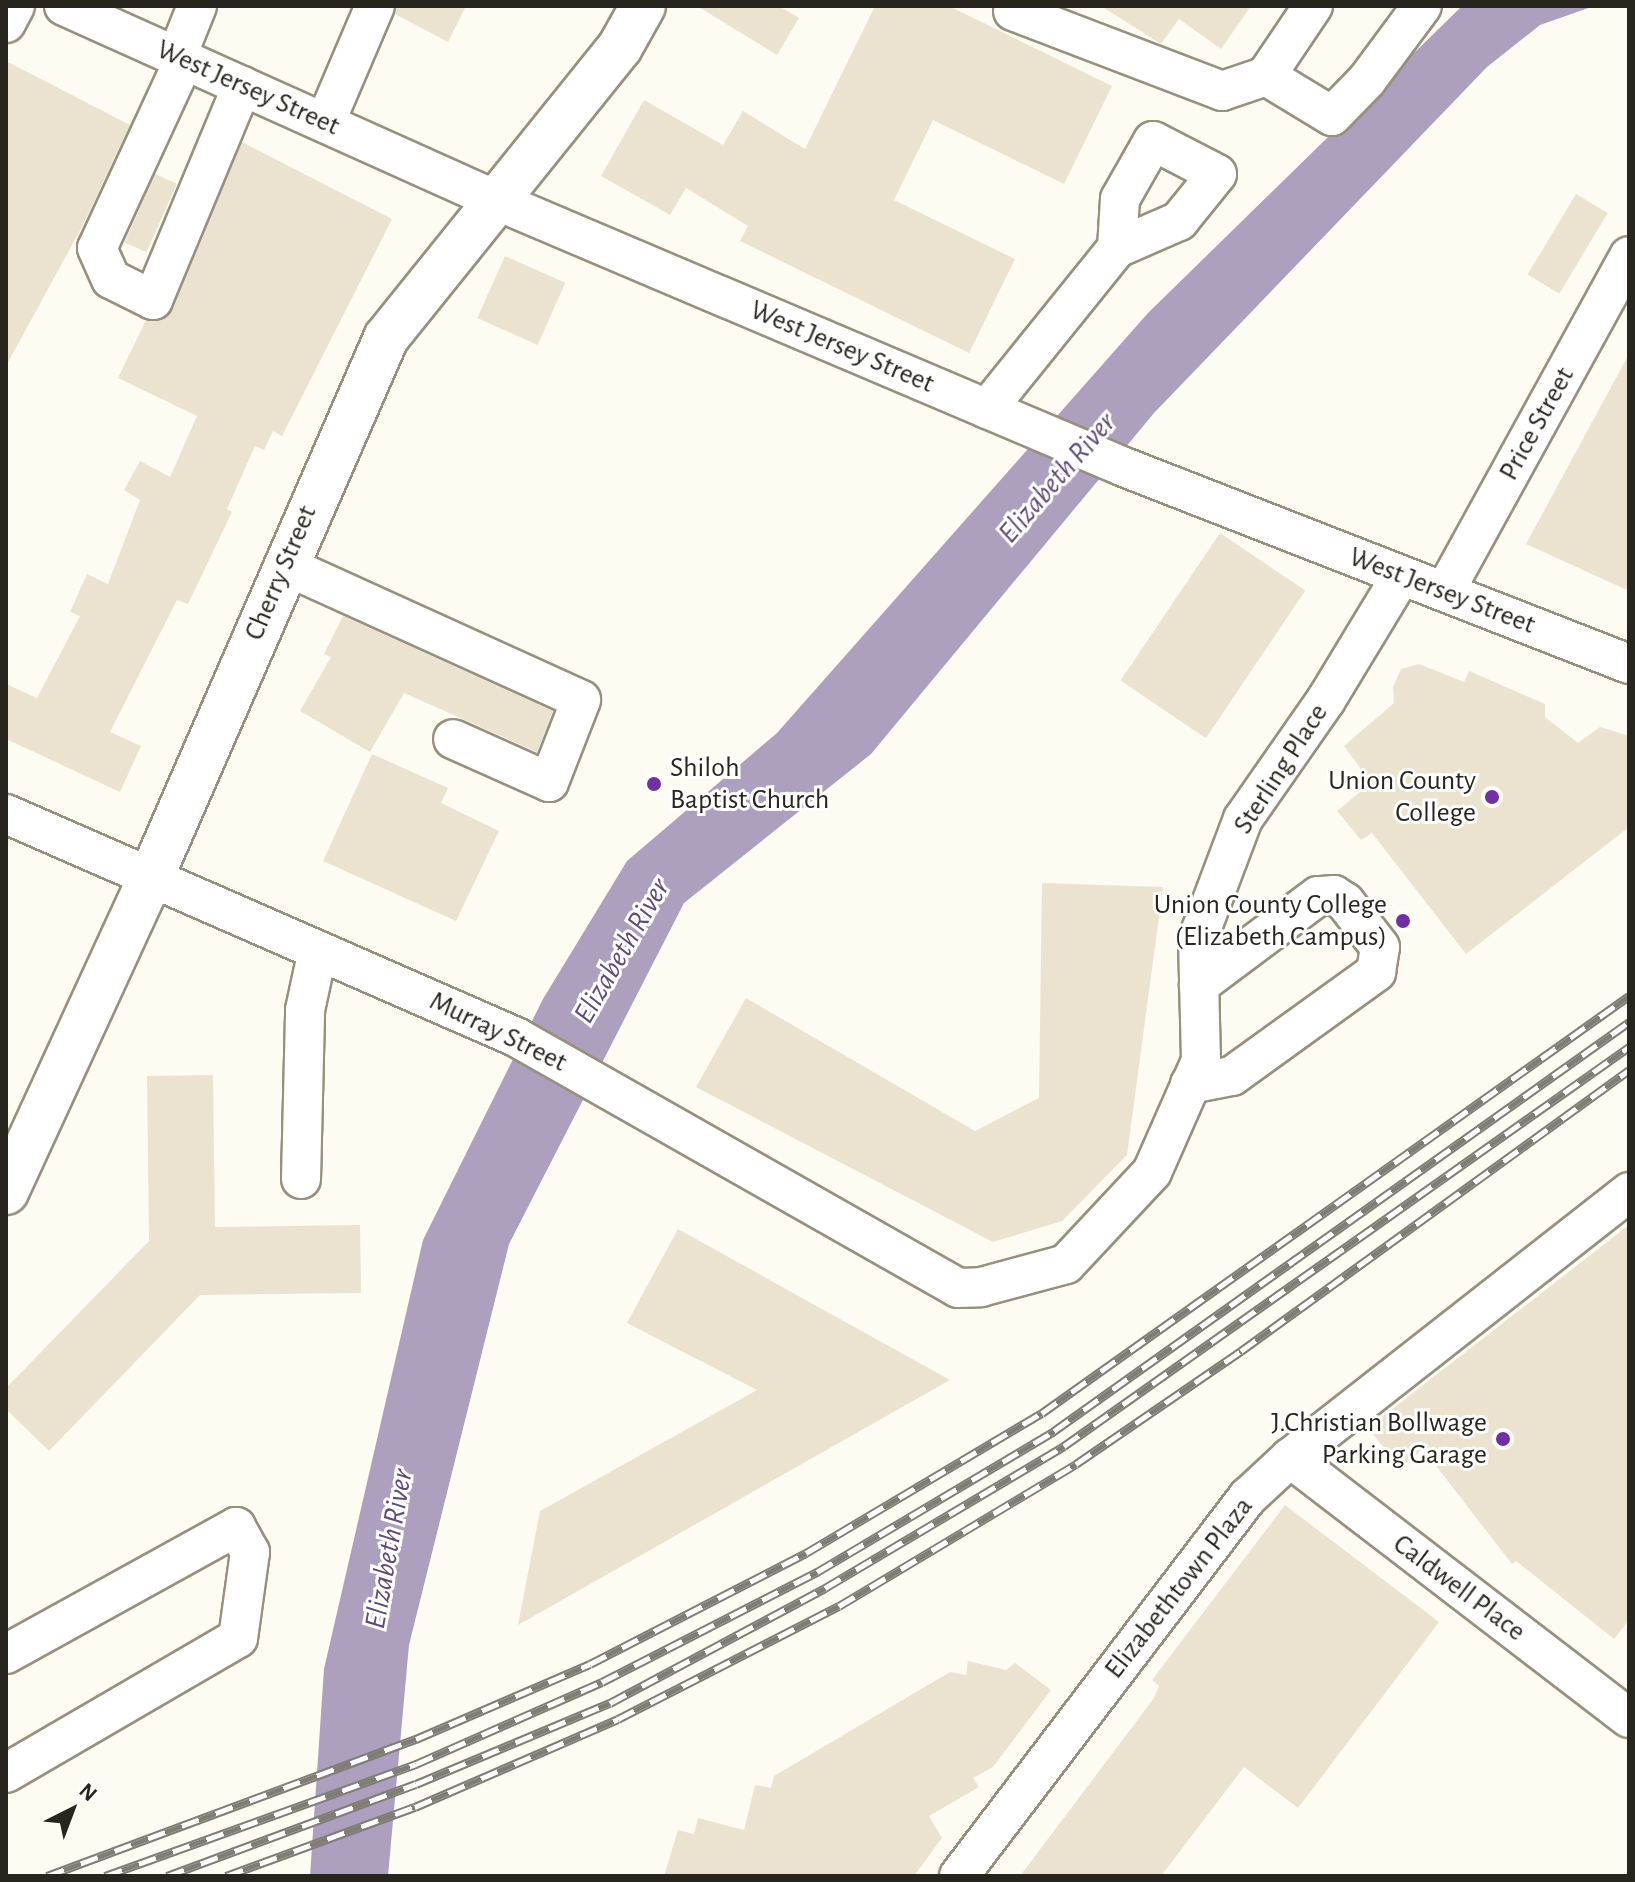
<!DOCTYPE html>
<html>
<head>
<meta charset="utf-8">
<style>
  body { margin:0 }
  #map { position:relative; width:1635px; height:1882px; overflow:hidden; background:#fefbf3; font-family:"Alegreya Sans",sans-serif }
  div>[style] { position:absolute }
  .water>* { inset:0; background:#ad9fbe }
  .building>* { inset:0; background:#ebe3d0; transform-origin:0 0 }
  .roads { filter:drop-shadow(2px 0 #97907e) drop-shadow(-2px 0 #97907e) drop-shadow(0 2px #97907e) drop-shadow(0 -2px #97907e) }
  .minor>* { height:38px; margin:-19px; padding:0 19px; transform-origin:19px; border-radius:19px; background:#fff }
  .major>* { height:44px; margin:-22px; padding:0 22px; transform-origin:22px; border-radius:22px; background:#fff }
  .rail>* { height:9px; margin-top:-4.5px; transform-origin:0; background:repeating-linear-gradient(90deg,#fff 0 18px,#807d76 0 36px); box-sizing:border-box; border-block:2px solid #807d76 }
  .dots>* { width:22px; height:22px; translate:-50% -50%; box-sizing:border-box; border:4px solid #fff; border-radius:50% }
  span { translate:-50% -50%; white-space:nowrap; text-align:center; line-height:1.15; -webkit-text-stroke:6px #fff; paint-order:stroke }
  .street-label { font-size:28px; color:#28251e }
  .poi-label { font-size:28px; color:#28251e }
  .left { translate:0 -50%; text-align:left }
  .right { translate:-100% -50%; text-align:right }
  .water-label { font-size:30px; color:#604a77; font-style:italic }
  .frame { position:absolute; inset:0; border:8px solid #28251e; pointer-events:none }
  .north { position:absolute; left:32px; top:1770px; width:80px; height:80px; -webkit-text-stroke:6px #fff; paint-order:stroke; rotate:42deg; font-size:22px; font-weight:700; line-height:32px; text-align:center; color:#28251e }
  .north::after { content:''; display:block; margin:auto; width:28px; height:36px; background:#28251e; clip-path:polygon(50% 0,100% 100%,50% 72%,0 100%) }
</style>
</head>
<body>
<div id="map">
  <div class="water">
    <i style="clip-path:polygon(1594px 6px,1540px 25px,1487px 67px,1154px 413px,871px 754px,684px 903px,509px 1244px,409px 1645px,388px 1876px,310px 1876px,324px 1669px,423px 1240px,543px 999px,627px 861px,777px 733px,1148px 313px,1460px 8px)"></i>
  </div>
  <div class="building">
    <i style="clip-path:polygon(397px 6px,466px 6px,448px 42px,395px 14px)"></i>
    <i style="clip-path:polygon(697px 6px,779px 6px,799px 18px,777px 55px)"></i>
    <i style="clip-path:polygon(875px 6px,949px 6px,1112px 86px,1064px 184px,933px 120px,894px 200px,1015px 259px,969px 353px,740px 241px,748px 226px,686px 188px,670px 215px,601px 176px,644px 100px,723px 145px,743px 111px,805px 149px)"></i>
    <i style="clip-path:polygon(1101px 6px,1251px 6px,1221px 49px,1179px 19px,1161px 44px)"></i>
    <i style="clip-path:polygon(6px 61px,130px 125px,84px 223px,6px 366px)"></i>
    <i style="clip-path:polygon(242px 142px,392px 219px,282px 436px,273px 431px,264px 450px,255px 446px,227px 509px,232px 512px,188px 604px,177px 600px,110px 732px,141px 746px,120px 792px,6px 739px,6px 684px,37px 698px,80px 616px,70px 612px,87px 574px,108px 584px,140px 500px,124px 490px,140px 461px,170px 477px,197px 416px,118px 378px,146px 320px,165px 318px,173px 308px)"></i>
    <i style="left:155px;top:174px;width:24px;height:75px;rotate:24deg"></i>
    <i style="left:1576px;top:194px;width:37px;height:94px;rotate:31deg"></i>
    <i style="left:505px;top:256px;width:66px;height:68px;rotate:24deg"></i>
    <i style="clip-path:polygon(1629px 354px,1629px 591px,1526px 544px)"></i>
    <i style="left:1220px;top:533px;width:103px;height:178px;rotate:34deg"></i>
    <i style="clip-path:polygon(343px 616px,553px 711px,537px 752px,404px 693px,370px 752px,300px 711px,331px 657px,324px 654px)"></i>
    <i style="clip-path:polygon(1419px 664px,1464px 682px,1469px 671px,1545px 704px,1545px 717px,1578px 743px,1600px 727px,1629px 736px,1629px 827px,1466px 954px,1372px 833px,1361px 840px,1337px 811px,1371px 783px,1344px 746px,1394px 703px,1393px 687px,1401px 669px)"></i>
    <i style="clip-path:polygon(372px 754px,448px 788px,441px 803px,499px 831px,456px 921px,323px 861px)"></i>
    <i style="clip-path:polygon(1042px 883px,1163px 887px,1127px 1155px,1062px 1221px,993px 1242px,696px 1087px,746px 998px,975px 1131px,1039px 1098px)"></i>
    <i style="clip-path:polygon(213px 1075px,215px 1227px,360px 1225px,361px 1293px,200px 1295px,49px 1451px,6px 1409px,6px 1388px,149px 1241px,147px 1076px)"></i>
    <i style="clip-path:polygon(1629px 1225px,1629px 1620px,1614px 1639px,1516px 1561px,1512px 1564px,1423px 1449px,1400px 1468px,1368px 1428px)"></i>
    <i style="clip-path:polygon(678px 1229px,950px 1380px,518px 1625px,540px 1511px,757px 1390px,627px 1323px)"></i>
    <i style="clip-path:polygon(1285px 1505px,1439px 1622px,1298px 1808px,1244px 1767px,1161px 1876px,1020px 1876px,1154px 1698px,1159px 1686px,1152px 1680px)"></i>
    <i style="clip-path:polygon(968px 1661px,1006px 1670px,1015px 1663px,1051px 1690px,993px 1767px,973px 1778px,979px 1787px,929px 1816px,942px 1838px,914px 1876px,664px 1876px,678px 1830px,694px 1834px,698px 1818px,744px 1830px,755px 1785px,771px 1788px,774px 1776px,950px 1672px,966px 1675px)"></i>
  </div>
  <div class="roads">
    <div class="minor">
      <i style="left:64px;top:6px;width:473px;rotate:24.2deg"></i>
      <i style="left:495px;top:200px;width:683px;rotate:23deg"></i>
      <i style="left:1124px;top:467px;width:542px;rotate:21.31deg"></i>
      <i style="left:1313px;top:6px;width:84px;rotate:123.9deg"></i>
      <i style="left:1266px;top:76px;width:77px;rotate:31.2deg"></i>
      <i style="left:1332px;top:116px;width:50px;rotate:-45.8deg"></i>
      <i style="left:1367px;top:80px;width:92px;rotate:-53.4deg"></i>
      <i style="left:1013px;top:11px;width:224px;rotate:20.9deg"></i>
      <i style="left:1222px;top:91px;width:46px;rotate:-18.8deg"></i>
      <i style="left:6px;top:23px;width:19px;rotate:-62deg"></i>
      <i style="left:177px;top:56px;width:54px;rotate:-68.2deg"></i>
      <i style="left:184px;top:60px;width:207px;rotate:114.8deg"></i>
      <i style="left:97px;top:248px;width:34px;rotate:66deg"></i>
      <i style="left:111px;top:279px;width:47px;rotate:26.6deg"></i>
      <i style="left:153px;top:300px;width:232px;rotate:-67.4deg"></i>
      <i style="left:325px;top:123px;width:127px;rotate:-66.9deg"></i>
      <i style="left:987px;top:409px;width:207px;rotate:-51.1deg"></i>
      <i style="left:1117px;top:248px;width:68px;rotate:-23.5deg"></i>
      <i style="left:1179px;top:221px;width:60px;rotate:-51deg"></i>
      <i style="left:1217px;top:174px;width:72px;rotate:-152.7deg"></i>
      <i style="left:1153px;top:141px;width:67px;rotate:119.6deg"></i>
      <i style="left:1120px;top:199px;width:49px;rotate:93.5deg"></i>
      <i style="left:284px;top:565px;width:326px;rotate:24.4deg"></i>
      <i style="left:581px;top:700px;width:88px;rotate:111.3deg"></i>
      <i style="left:549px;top:782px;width:105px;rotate:-155.9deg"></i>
      <i style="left:1445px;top:591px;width:382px;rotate:-61.2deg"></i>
      <i style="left:6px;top:814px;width:557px;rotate:23.62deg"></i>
      <i style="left:516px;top:1037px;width:508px;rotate:29.59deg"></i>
      <i style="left:958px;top:1288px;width:23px;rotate:-2deg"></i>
      <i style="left:981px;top:1287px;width:88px;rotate:-15.1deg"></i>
      <i style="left:1066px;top:1264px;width:126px;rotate:-46.9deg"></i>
      <i style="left:1152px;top:1172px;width:121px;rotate:-66.2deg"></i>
      <i style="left:1201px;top:1061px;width:123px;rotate:-91.4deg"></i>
      <i style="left:1198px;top:938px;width:127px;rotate:-69.3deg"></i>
      <i style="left:1243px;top:819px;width:145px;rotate:-55.1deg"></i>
      <i style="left:1326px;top:700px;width:145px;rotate:-58.8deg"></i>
      <i style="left:1190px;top:1084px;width:43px;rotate:-10.8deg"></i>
      <i style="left:1232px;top:1076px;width:178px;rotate:-35.8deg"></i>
      <i style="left:1376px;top:972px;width:25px;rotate:-81deg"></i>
      <i style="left:1380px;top:947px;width:57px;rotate:-127.9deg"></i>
      <i style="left:1345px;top:902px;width:13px;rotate:-148deg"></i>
      <i style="left:1334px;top:895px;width:16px;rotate:176deg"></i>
      <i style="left:1318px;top:896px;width:149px;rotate:143.2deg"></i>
      <i style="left:301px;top:1179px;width:169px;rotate:-88.6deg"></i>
      <i style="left:305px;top:1010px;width:61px;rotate:-77.8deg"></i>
      <i style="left:1290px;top:1458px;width:427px;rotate:37.5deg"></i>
      <i style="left:6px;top:1654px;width:263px;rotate:-28.9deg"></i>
      <i style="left:236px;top:1527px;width:29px;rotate:61deg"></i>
      <i style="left:250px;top:1552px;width:87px;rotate:97.9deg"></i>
      <i style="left:238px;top:1638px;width:268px;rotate:149.8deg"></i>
      <i style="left:959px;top:1876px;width:477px;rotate:-52.7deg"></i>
      <i style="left:1248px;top:1497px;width:57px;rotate:-42.9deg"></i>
      <i style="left:1290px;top:1458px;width:431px;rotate:-38.1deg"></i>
    </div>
    <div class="major">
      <i style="left:6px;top:1192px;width:349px;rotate:-65.3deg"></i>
      <i style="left:152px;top:875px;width:586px;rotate:-66.45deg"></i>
      <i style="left:386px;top:338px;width:373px;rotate:-51.2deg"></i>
      <i style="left:620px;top:47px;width:47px;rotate:-60.7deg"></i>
    </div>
  </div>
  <div class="rail">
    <i style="left:47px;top:1876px;width:394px;rotate:-20.4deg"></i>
    <i style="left:416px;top:1739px;width:189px;rotate:-23.3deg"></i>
    <i style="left:590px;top:1664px;width:243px;rotate:-27.2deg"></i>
    <i style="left:806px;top:1553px;width:274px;rotate:-30.7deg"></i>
    <i style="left:1042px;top:1413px;width:720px;rotate:-35.39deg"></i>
    <i style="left:105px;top:1876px;width:331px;rotate:-19.8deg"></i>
    <i style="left:416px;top:1764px;width:203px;rotate:-23.8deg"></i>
    <i style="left:602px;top:1682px;width:242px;rotate:-27.1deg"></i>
    <i style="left:817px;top:1572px;width:276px;rotate:-30.7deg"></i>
    <i style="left:1054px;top:1431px;width:706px;rotate:-35.42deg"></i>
    <i style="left:167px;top:1876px;width:265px;rotate:-20.3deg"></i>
    <i style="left:416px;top:1784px;width:210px;rotate:-22.7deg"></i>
    <i style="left:610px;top:1703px;width:244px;rotate:-28.1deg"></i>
    <i style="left:825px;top:1588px;width:278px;rotate:-30.7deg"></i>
    <i style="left:1064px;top:1446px;width:692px;rotate:-35.23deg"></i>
    <i style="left:226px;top:1876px;width:201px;rotate:-20.1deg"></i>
    <i style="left:415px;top:1807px;width:221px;rotate:-23.4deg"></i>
    <i style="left:618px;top:1719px;width:248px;rotate:-27.1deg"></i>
    <i style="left:839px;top:1606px;width:276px;rotate:-30.9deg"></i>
    <i style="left:1076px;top:1464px;width:200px;rotate:-34.4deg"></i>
    <i style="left:1241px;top:1351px;width:479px;rotate:-35.9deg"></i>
  </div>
  <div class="dots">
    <i style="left:654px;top:784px;background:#7030a4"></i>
    <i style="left:1492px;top:797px;background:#7030a4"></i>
    <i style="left:1403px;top:921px;background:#7030a4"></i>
    <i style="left:1503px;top:1439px;background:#7030a4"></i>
  </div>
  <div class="street-label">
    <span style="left:248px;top:88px;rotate:24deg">West Jersey Street</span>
    <span style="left:842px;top:347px;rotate:23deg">West Jersey Street</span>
    <span style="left:1537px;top:424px;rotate:-61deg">Price Street</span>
    <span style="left:281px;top:573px;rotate:-67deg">Cherry Street</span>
    <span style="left:1442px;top:591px;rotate:21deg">West Jersey Street</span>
    <span style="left:1281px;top:769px;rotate:-57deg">Sterling Place</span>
    <span style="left:498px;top:1032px;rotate:26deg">Murray Street</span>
    <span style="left:1179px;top:1588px;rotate:-52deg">Elizabethtown Plaza</span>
    <span style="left:1459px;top:1588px;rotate:37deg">Caldwell Place</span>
  </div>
  <div class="poi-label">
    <span class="left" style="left:670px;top:784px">Shiloh<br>Baptist Church</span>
    <span class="right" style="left:1476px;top:797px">Union County<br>College</span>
    <span class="right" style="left:1387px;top:921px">Union County College<br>(Elizabeth Campus)</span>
    <span class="right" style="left:1487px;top:1439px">J.Christian Bollwage<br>Parking Garage</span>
  </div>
  <div class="water-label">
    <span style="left:1057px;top:478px;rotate:-49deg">Elizabeth River</span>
    <span style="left:622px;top:951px;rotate:-60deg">Elizabeth River</span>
    <span style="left:389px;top:1549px;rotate:-80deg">Elizabeth River</span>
  </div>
  <div class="frame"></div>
  <div class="north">N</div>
</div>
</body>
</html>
